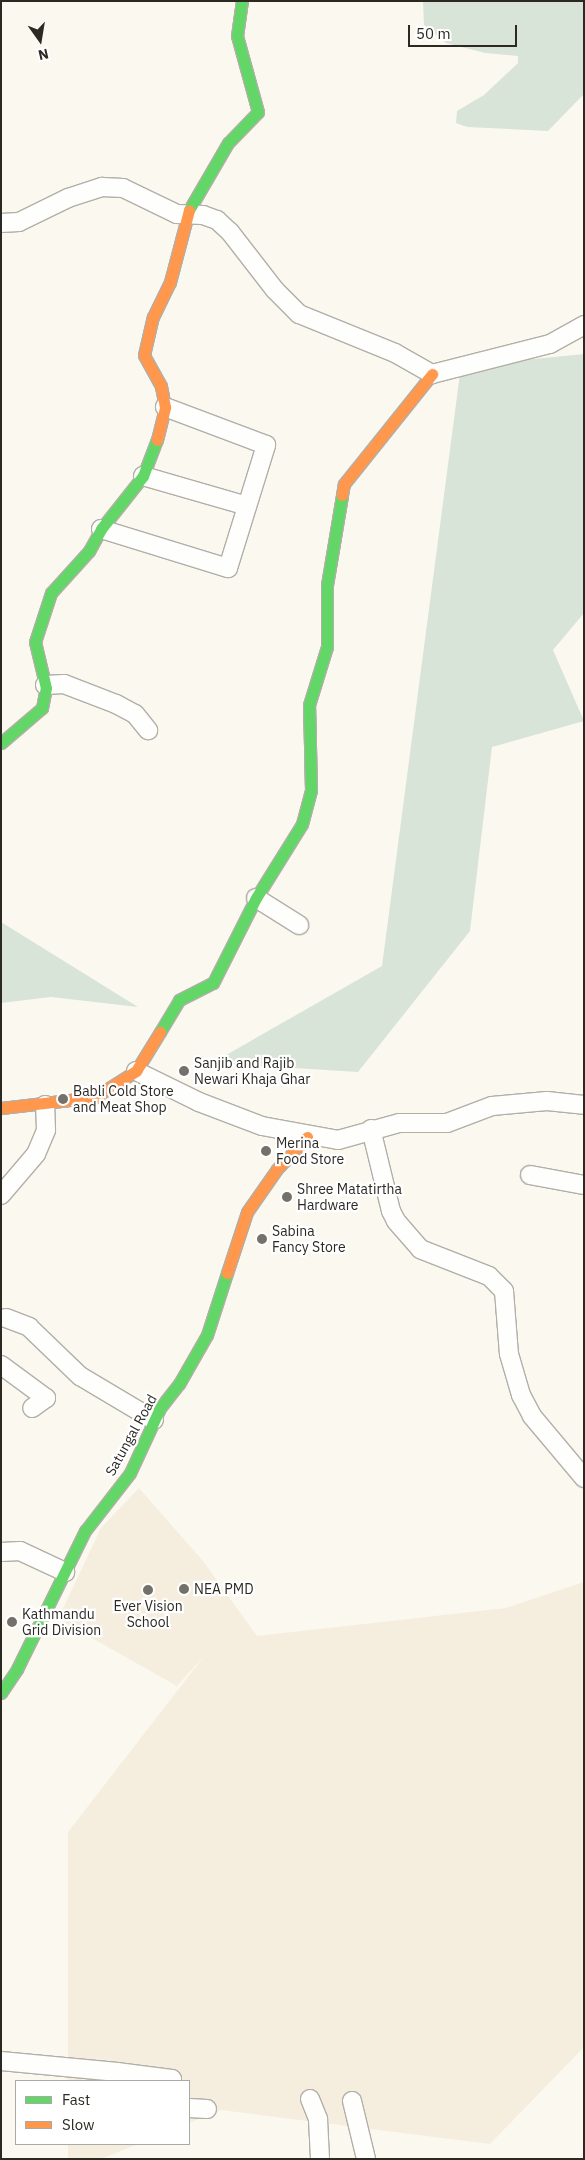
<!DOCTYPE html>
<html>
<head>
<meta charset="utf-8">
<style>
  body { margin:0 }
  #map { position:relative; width:585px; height:2160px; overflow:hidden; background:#fbf8f0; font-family:"IBM Plex Sans",sans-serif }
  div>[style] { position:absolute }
  .built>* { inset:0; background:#f5eede }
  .green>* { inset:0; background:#d8e4d7 }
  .roads { filter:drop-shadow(1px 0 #b2afa8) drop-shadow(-1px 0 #b2afa8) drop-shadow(0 1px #b2afa8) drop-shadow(0 -1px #b2afa8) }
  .street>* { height:18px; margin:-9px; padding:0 9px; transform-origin:9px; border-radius:9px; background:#fefefd }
  .fast>* { height:11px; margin:-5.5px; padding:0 5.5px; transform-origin:5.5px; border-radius:5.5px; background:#63d668 }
  .slow>* { height:11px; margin:-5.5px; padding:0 5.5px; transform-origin:5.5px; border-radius:5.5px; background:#ff974d }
  .dots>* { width:14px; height:14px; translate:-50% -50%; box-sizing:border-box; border:2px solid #fff; border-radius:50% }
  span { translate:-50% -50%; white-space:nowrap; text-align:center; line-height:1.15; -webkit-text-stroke:4.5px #fff; paint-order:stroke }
  .poi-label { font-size:14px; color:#2c2923 }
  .left { translate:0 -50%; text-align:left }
  .street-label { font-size:14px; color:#2c2923 }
  .frame { position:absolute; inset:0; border:2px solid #2c2923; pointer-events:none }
  .legend { position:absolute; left:15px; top:2080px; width:175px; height:65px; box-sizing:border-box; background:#fff; border:1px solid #aba9a7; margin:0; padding:6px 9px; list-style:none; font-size:15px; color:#2c2923 }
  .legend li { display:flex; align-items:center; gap:10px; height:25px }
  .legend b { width:25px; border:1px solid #aba9a7 }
  .north { position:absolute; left:15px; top:15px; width:50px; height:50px; -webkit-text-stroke:4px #fff; paint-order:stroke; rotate:167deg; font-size:14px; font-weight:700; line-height:20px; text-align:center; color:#2c2923 }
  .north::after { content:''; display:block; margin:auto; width:18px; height:22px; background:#2c2923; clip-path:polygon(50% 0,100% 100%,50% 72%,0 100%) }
  .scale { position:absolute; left:408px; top:25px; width:109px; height:22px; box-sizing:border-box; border:2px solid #2c2923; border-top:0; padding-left:6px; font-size:15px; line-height:18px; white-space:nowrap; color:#2c2923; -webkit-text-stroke:4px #fff; paint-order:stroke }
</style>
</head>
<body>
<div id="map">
  <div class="built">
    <i style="clip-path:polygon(139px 1488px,203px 1561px,257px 1636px,506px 1608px,584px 1582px,584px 2047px,490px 2144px,221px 2110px,189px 2123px,189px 2081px,68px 2081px,68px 1832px,205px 1655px,177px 1686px,58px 1619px,101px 1528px)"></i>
    <i style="clip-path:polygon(68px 2144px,138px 2144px,101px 2159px,68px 2159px)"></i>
  </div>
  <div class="green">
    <i style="clip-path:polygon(423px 1px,584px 1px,584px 94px,548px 131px,467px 127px,456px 123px,457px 111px,484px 95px,518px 63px,518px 56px,485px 53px,446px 43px,424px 25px)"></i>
    <i style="clip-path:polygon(584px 354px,584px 613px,553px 650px,584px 721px,492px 747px,470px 931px,358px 1072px,212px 1063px,382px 966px,461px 366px)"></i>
    <i style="clip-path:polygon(1px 922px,138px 1007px,51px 997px,1px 1003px)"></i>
  </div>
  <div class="roads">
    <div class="street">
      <i style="left:1px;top:223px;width:18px;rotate:-3deg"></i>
      <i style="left:19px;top:222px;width:55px;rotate:-26.1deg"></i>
      <i style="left:68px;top:198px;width:36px;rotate:-18deg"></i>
      <i style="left:102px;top:187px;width:21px;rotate:3deg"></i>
      <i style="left:123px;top:188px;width:60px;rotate:25.7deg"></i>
      <i style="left:177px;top:214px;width:26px;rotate:2deg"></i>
      <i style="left:203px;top:215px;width:15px;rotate:20deg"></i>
      <i style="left:217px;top:220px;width:18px;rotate:43deg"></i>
      <i style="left:230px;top:232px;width:73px;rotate:52.2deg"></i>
      <i style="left:275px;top:290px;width:34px;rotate:45deg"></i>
      <i style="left:299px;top:314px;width:104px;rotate:22.1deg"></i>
      <i style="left:395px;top:353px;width:43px;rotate:29.6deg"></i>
      <i style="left:432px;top:374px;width:122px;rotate:-14.3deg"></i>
      <i style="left:550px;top:344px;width:39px;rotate:-29deg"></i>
      <i style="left:143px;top:476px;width:108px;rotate:16.1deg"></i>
      <i style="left:101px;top:529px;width:133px;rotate:17.1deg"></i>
      <i style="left:228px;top:568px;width:129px;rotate:-72.8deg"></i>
      <i style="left:266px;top:445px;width:108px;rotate:-159.4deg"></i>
      <i style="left:45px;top:685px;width:19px;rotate:-3deg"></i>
      <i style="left:64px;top:684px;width:56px;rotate:21deg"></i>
      <i style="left:116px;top:704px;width:21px;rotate:28deg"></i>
      <i style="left:135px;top:714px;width:21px;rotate:51deg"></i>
      <i style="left:256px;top:898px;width:51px;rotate:32.1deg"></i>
      <i style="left:136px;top:1071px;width:70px;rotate:26.2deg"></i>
      <i style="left:199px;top:1102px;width:67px;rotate:20.9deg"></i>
      <i style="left:262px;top:1126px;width:77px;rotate:10.4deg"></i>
      <i style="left:338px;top:1140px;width:63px;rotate:-15.6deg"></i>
      <i style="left:399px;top:1123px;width:48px"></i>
      <i style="left:447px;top:1123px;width:48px;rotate:-20.7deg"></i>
      <i style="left:492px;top:1106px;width:55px;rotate:-5.2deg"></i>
      <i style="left:547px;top:1101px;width:37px;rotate:6deg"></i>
      <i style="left:371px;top:1129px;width:84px;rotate:76.3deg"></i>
      <i style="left:391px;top:1211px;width:11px;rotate:63deg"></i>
      <i style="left:396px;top:1221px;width:37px;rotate:49deg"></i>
      <i style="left:420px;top:1249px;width:74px;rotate:21.4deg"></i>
      <i style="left:489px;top:1276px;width:21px;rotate:45deg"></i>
      <i style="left:504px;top:1291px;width:63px;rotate:85.5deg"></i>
      <i style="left:509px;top:1354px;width:43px;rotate:73.7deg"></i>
      <i style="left:521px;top:1395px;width:24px;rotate:62deg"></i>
      <i style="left:532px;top:1416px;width:81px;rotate:50deg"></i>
      <i style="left:530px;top:1175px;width:55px;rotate:10.5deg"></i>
      <i style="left:1px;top:1195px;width:54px;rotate:-49.5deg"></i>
      <i style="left:36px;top:1154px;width:26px;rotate:-67deg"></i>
      <i style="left:46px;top:1130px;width:25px;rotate:-92deg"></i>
      <i style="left:6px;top:1318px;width:25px;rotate:21deg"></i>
      <i style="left:29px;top:1327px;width:71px;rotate:43.9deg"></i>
      <i style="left:80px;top:1376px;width:86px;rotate:30.7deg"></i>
      <i style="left:1px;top:1365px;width:56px;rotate:36.3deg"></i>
      <i style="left:46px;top:1398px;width:17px;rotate:144deg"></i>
      <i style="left:1px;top:1552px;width:19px;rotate:-3deg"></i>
      <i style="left:20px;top:1551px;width:50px;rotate:25deg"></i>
      <i style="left:1px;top:2061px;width:117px;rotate:5.4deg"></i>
      <i style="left:117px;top:2072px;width:55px;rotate:7.3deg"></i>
      <i style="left:172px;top:2079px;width:2px;rotate:90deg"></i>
      <i style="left:310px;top:2099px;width:22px;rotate:68deg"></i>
      <i style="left:318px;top:2119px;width:40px;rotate:87.1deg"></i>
      <i style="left:352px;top:2101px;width:60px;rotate:76.4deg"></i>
      <i style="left:189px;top:2108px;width:18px;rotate:3deg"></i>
    </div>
    <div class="fast">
      <i style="left:189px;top:210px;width:78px;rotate:-59.8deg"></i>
      <i style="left:228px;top:143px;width:43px;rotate:-45.9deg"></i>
      <i style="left:258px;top:112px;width:79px;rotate:-105.4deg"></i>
      <i style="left:237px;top:36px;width:35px;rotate:-82deg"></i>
      <i style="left:1px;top:743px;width:54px;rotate:-40.5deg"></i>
      <i style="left:42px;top:708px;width:20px;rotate:-79deg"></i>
      <i style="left:46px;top:688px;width:47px;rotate:-103.4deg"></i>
      <i style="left:35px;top:642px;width:52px;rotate:-71.9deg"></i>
      <i style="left:51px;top:593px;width:57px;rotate:-47.9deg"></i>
      <i style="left:89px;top:551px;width:25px;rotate:-61deg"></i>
      <i style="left:101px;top:529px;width:68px;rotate:-51.6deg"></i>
      <i style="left:143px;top:476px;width:39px;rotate:-69deg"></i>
      <i style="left:160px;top:1032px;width:37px;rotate:-59deg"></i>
      <i style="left:179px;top:1000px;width:38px;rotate:-27deg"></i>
      <i style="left:213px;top:983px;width:95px;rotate:-63.2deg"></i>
      <i style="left:256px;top:898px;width:87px;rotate:-58.1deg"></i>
      <i style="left:302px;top:824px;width:35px;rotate:-75deg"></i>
      <i style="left:311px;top:790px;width:85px;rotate:-91.3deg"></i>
      <i style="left:309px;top:705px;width:61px;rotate:-72.8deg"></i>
      <i style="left:327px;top:647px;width:62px;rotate:-90deg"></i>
      <i style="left:327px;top:585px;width:91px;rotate:-80.5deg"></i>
      <i style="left:1px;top:1693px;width:29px;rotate:-56deg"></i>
      <i style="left:17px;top:1669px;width:154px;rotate:-63.8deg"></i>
      <i style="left:85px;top:1531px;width:73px;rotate:-52.2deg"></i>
      <i style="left:130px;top:1473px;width:72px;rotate:-65.2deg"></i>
      <i style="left:160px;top:1408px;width:31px;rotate:-52deg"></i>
      <i style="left:179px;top:1384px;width:56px;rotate:-60.3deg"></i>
      <i style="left:207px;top:1335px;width:65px;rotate:-72.1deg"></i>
    </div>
    <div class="slow">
      <i style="left:157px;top:440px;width:34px;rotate:-76deg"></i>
      <i style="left:165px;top:407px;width:21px;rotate:-101deg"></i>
      <i style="left:161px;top:386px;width:35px;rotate:-119deg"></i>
      <i style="left:144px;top:355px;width:39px;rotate:-77deg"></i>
      <i style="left:153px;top:317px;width:39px;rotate:-64deg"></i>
      <i style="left:170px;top:282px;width:74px;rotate:-75.2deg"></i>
      <i style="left:342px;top:495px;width:11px;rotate:-80deg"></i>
      <i style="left:344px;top:484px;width:141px;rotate:-51.3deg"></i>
      <i style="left:1px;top:1108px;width:95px;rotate:-6.7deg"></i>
      <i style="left:95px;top:1097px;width:49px;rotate:-32.4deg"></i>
      <i style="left:136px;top:1071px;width:46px;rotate:-58.4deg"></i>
      <i style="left:227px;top:1273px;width:64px;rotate:-71.8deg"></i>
      <i style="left:247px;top:1212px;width:52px;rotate:-55.1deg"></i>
      <i style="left:277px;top:1169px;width:44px;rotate:-46.8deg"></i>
    </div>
  </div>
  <div class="dots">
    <i style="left:184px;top:1071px;background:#74716b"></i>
    <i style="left:63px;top:1099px;background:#74716b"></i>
    <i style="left:266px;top:1151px;background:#74716b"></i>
    <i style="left:287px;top:1197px;background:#74716b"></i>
    <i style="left:262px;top:1239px;background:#74716b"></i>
    <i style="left:184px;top:1589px;background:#74716b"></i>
    <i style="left:148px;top:1590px;background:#74716b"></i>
    <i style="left:12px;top:1622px;background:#74716b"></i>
  </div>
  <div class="poi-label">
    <span class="left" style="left:194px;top:1071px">Sanjib and Rajib<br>Newari Khaja Ghar</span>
    <span class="left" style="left:73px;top:1099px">Babli Cold Store<br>and Meat Shop</span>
    <span class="left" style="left:276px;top:1151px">Merina<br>Food Store</span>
    <span class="left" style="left:297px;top:1197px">Shree Matatirtha<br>Hardware</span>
    <span class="left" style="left:272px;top:1239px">Sabina<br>Fancy Store</span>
    <span class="left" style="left:194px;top:1589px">NEA PMD</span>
    <span style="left:148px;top:1614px">Ever Vision<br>School</span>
    <span class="left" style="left:22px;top:1622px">Kathmandu<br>Grid Division</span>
  </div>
  <div class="street-label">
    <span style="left:131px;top:1435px;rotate:-61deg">Satungal Road</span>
  </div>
  <div class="frame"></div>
  <ul class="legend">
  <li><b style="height:6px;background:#63d668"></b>Fast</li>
  <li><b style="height:6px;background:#ff974d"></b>Slow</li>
  </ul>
  <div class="north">N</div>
  <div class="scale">50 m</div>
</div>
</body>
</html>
